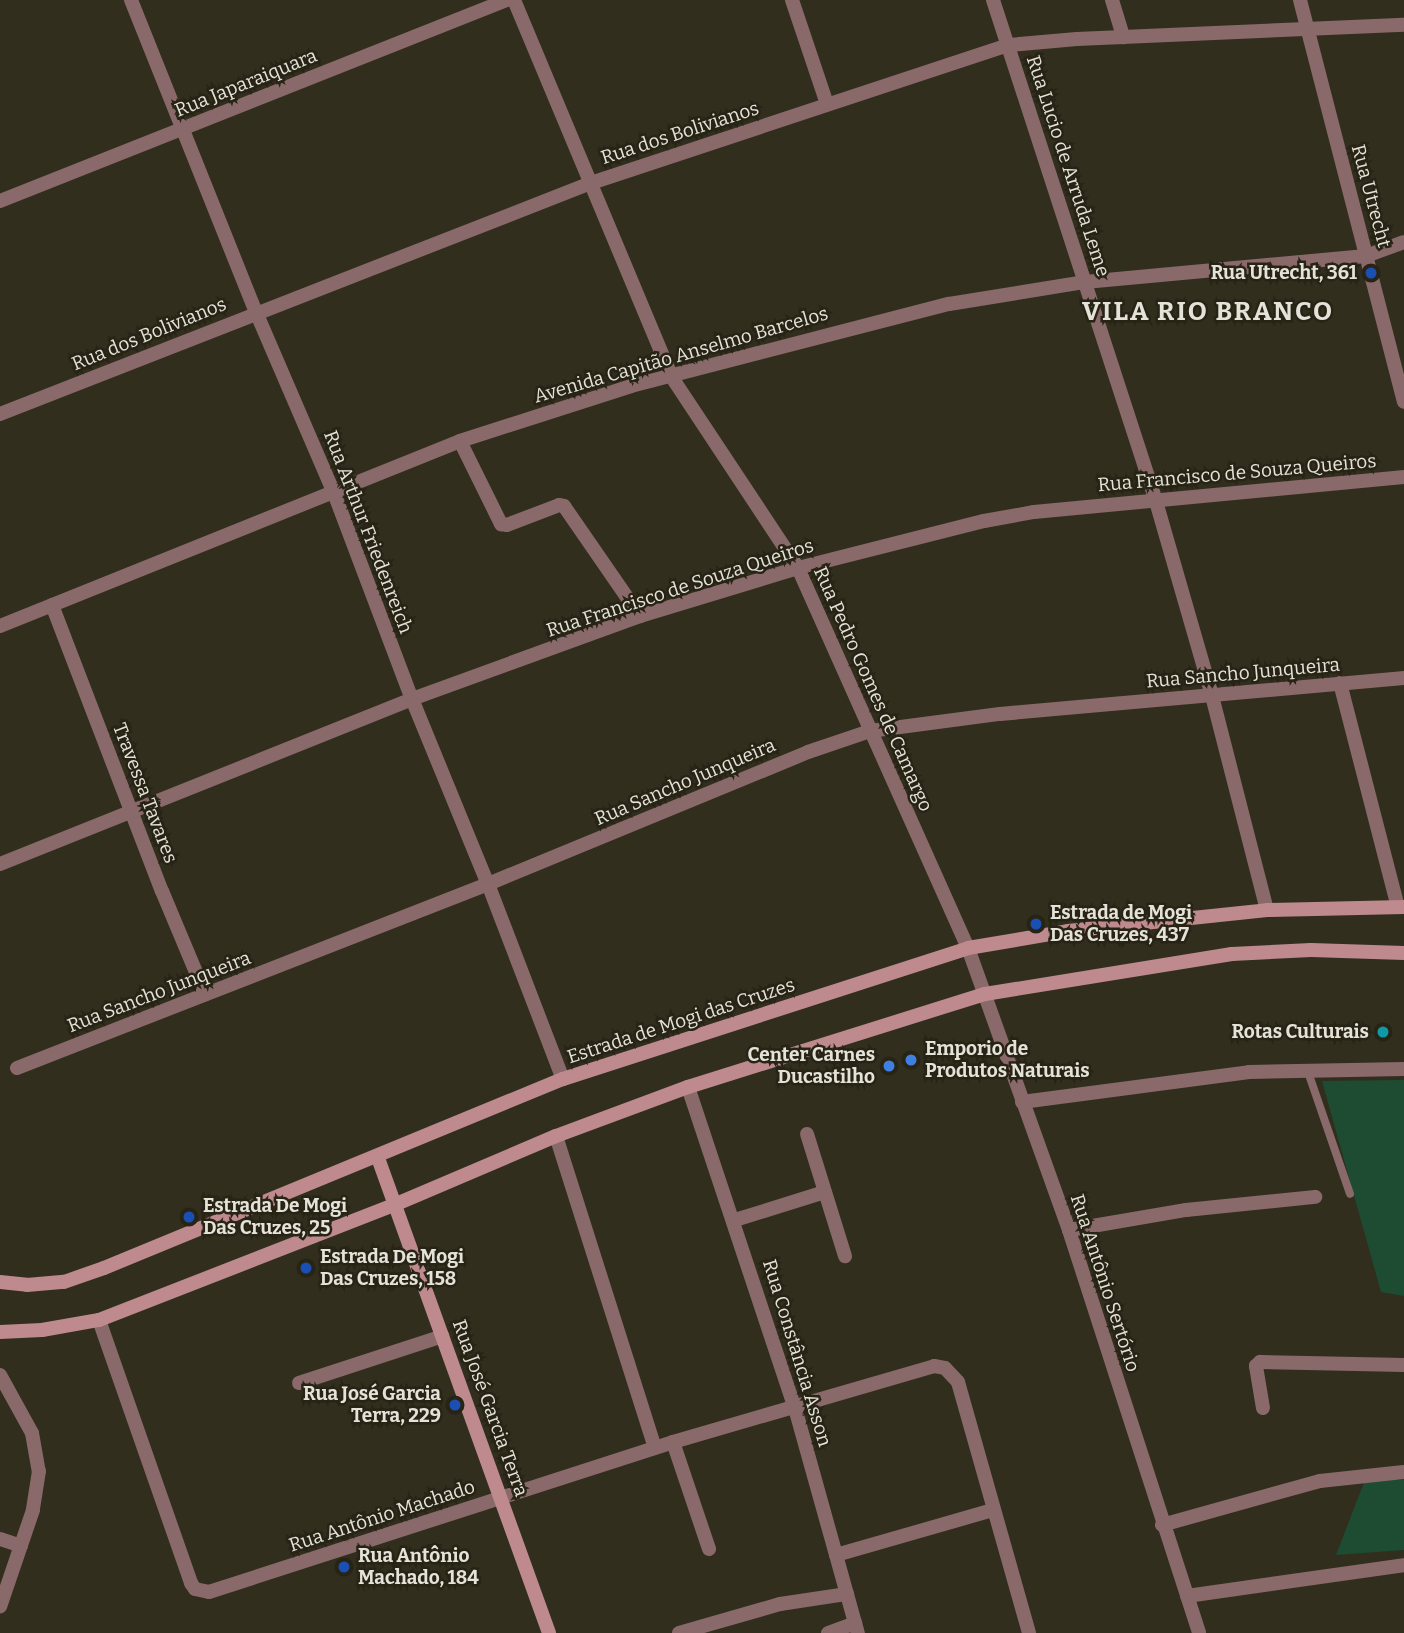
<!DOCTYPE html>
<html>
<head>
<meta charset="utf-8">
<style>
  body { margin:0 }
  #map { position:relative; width:1404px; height:1633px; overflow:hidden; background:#312e1e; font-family:Bitter,serif }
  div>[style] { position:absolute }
  .green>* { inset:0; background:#1e4c33 }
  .lane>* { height:8px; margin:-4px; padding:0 4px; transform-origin:4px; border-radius:4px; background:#8a696b }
  .street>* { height:14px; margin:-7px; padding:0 7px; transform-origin:7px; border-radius:7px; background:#8a696b }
  .secondary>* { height:14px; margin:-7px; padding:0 7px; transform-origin:7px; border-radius:7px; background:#be8a8e }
  .dots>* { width:19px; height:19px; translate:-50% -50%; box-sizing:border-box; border:4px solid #282415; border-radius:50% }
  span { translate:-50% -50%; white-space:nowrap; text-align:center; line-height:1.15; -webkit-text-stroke:5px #282415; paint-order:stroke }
  .street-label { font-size:19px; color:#e5e3d9 }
  .poi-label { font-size:19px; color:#e5e3d9; font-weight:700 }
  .right { translate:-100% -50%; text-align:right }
  .left { translate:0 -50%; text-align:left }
  .district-label { font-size:26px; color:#e5e3d9; font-weight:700; letter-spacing:2px }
</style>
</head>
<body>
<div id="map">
  <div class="green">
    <i style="clip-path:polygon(1404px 1080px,1404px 1296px,1381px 1292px,1322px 1081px)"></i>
    <i style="clip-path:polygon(1365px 1480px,1404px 1480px,1404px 1550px,1336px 1555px)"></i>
  </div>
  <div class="lane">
    <i style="left:1307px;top:1069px;width:132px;rotate:71deg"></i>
  </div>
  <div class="street">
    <i style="left:131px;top:0;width:336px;rotate:68.2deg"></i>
    <i style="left:256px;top:312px;width:197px;rotate:66.7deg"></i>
    <i style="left:334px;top:493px;width:220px;rotate:69.3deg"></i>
    <i style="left:412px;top:699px;width:200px;rotate:67.7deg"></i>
    <i style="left:488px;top:884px;width:209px;rotate:69deg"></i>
    <i style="left:514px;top:0;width:407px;rotate:67.3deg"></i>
    <i style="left:671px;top:376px;width:230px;rotate:56.5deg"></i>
    <i style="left:798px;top:568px;width:416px;rotate:65.9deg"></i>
    <i style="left:968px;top:948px;width:300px;rotate:70.3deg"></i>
    <i style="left:1069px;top:1230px;width:423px;rotate:72.1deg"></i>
    <i style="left:792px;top:0;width:110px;rotate:71.4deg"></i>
    <i style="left:993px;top:0;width:524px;rotate:71.98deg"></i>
    <i style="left:1155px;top:498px;width:206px;rotate:73.9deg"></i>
    <i style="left:1212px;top:696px;width:221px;rotate:75.6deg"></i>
    <i style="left:1112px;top:0;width:39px;rotate:73deg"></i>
    <i style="left:1300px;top:0;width:415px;rotate:75.5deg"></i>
    <i style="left:0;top:201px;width:545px;rotate:-21.63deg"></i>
    <i style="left:0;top:414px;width:635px;rotate:-21.35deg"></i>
    <i style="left:591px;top:183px;width:440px;rotate:-18.3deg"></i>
    <i style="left:1009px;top:45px;width:68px;rotate:-5deg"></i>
    <i style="left:1077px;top:39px;width:327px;rotate:-2.5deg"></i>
    <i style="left:460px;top:441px;width:93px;rotate:63.7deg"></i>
    <i style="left:501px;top:524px;width:6px;rotate:9deg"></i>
    <i style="left:507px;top:525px;width:56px;rotate:-21deg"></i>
    <i style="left:559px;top:505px;width:5px;rotate:11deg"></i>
    <i style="left:564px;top:506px;width:134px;rotate:55.4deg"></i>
    <i style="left:52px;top:605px;width:306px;rotate:69deg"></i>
    <i style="left:162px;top:891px;width:112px;rotate:67.3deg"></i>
    <i style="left:0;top:626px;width:496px;rotate:-21.9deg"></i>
    <i style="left:460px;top:441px;width:180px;rotate:-17.8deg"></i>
    <i style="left:631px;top:386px;width:328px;rotate:-14.5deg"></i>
    <i style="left:949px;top:304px;width:138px;rotate:-9.2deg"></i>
    <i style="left:1085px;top:282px;width:282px;rotate:-5.3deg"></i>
    <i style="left:1366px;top:256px;width:40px;rotate:-20.2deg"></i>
    <i style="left:1340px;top:683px;width:231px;rotate:75.5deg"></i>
    <i style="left:0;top:864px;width:444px;rotate:-21.8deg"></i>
    <i style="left:412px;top:699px;width:243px;rotate:-20deg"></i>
    <i style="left:640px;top:616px;width:165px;rotate:-16.9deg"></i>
    <i style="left:798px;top:568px;width:192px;rotate:-14.2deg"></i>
    <i style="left:984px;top:521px;width:51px;rotate:-10.2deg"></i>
    <i style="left:1034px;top:512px;width:372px;rotate:-5.4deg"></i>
    <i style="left:17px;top:1068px;width:506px;rotate:-21.34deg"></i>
    <i style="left:488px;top:884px;width:346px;rotate:-22.4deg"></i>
    <i style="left:808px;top:752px;width:65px;rotate:-18.7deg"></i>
    <i style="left:870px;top:731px;width:131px;rotate:-7.5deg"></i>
    <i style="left:1000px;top:714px;width:406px;rotate:-5.1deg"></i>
    <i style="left:688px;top:1087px;width:338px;rotate:71.6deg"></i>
    <i style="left:795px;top:1408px;width:234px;rotate:74.4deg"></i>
    <i style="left:1022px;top:1102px;width:229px;rotate:-7.5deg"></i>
    <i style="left:1249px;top:1072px;width:155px;rotate:-1.1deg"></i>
    <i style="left:807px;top:1134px;width:128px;rotate:72.7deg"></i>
    <i style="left:556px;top:1136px;width:327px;rotate:72.4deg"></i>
    <i style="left:735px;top:1220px;width:94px;rotate:-17.3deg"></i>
    <i style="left:1069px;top:1230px;width:119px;rotate:-9.7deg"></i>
    <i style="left:1186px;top:1210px;width:130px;rotate:-5.8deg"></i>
    <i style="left:99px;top:1320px;width:279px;rotate:70.7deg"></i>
    <i style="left:191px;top:1583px;width:7px;rotate:56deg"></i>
    <i style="left:195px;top:1589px;width:14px;rotate:12deg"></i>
    <i style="left:209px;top:1592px;width:488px;rotate:-17.9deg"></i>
    <i style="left:673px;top:1442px;width:272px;rotate:-16.2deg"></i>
    <i style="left:934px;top:1366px;width:11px;rotate:10deg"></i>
    <i style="left:945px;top:1368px;width:19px;rotate:47deg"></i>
    <i style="left:958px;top:1382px;width:261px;rotate:74.2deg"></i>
    <i style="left:0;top:1375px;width:66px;rotate:61.1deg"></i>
    <i style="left:32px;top:1433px;width:39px;rotate:80deg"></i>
    <i style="left:39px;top:1471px;width:39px;rotate:99deg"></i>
    <i style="left:33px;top:1510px;width:102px;rotate:108.8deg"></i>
    <i style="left:299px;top:1383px;width:151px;rotate:-18.1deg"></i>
    <i style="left:1263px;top:1408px;width:43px;rotate:-99.5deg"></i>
    <i style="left:1256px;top:1366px;width:6px;rotate:-45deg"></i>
    <i style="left:1260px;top:1362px;width:144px;rotate:1.2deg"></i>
    <i style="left:673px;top:1442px;width:113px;rotate:71.4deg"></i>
    <i style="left:1162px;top:1525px;width:164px;rotate:-15.6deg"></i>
    <i style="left:1320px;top:1481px;width:84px;rotate:-6.1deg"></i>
    <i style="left:0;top:1539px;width:22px;rotate:18deg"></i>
    <i style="left:836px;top:1555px;width:163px;rotate:-16deg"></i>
    <i style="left:1187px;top:1596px;width:219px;rotate:-8.1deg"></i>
    <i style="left:679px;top:1633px;width:105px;rotate:-16deg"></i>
    <i style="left:780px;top:1604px;width:68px;rotate:-8.5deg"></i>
    <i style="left:828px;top:1633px;width:29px;rotate:-20deg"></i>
  </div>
  <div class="secondary">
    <i style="left:378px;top:1158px;width:505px;rotate:70.2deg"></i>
    <i style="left:0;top:1282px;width:27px;rotate:6deg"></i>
    <i style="left:27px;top:1285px;width:37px;rotate:-5deg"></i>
    <i style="left:64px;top:1282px;width:42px;rotate:-19.3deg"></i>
    <i style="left:104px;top:1268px;width:496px;rotate:-22.4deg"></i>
    <i style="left:563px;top:1079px;width:426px;rotate:-17.9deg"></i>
    <i style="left:968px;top:948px;width:101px;rotate:-9.6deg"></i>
    <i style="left:1068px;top:931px;width:200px;rotate:-6deg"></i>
    <i style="left:1267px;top:910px;width:137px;rotate:-1.3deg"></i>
    <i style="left:0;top:1332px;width:42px;rotate:-2.7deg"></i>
    <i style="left:42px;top:1330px;width:58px;rotate:-10deg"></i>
    <i style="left:99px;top:1320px;width:317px;rotate:-21.3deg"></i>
    <i style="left:394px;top:1205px;width:176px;rotate:-23.1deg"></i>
    <i style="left:556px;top:1136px;width:141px;rotate:-20.4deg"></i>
    <i style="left:688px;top:1087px;width:311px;rotate:-17.4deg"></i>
    <i style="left:985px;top:994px;width:250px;rotate:-9.2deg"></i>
    <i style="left:1232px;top:954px;width:79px;rotate:-2.9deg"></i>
    <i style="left:1311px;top:950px;width:93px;rotate:1.8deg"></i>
  </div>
  <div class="dots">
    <i style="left:1371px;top:273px;background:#1a4fb4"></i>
    <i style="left:1036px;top:924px;background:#1a4fb4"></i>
    <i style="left:1383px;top:1032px;background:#0f9aa8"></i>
    <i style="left:911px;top:1060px;background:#3f7fe0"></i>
    <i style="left:889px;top:1066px;background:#3f7fe0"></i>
    <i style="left:189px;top:1217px;background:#1a4fb4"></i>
    <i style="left:306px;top:1268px;background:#1a4fb4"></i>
    <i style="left:455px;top:1405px;background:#1a4fb4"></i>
    <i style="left:344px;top:1567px;background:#1a4fb4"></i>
  </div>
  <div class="street-label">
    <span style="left:246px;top:83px;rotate:-22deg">Rua Japaraiquara</span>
    <span style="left:680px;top:133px;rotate:-18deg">Rua dos Bolivianos</span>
    <span style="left:1068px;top:166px;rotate:72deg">Rua Lucio de Arruda Leme</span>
    <span style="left:1371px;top:196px;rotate:75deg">Rua Utrecht</span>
    <span style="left:149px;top:334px;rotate:-22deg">Rua dos Bolivianos</span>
    <span style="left:681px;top:355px;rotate:-16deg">Avenida Capitão Anselmo Barcelos</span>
    <span style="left:1237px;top:473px;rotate:-5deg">Rua Francisco de Souza Queiros</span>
    <span style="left:368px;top:532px;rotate:69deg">Rua Arthur Friedenreich</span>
    <span style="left:680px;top:588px;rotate:-18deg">Rua Francisco de Souza Queiros</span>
    <span style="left:1243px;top:673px;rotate:-5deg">Rua Sancho Junqueira</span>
    <span style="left:873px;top:689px;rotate:66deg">Rua Pedro Gomes de Camargo</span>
    <span style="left:685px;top:782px;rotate:-23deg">Rua Sancho Junqueira</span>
    <span style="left:145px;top:793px;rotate:69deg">Travessa Tavares</span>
    <span style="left:159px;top:992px;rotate:-21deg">Rua Sancho Junqueira</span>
    <span style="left:681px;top:1021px;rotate:-18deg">Estrada de Mogi das Cruzes</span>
    <span style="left:1105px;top:1283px;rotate:72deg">Rua Antônio Sertório</span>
    <span style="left:797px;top:1353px;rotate:73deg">Rua Constância Asson</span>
    <span style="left:490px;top:1408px;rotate:70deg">Rua José Garcia Terra</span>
    <span style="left:382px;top:1516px;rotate:-18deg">Rua Antônio Machado</span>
  </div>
  <div class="poi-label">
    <span class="right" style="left:1357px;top:273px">Rua Utrecht, 361</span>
    <span class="left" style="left:1050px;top:924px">Estrada de Mogi<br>Das Cruzes, 437</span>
    <span class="right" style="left:1369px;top:1032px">Rotas Culturais</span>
    <span class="left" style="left:925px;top:1060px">Emporio de<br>Produtos Naturais</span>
    <span class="right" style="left:875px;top:1066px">Center Carnes<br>Ducastilho</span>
    <span class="left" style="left:203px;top:1217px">Estrada De Mogi<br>Das Cruzes, 25</span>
    <span class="left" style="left:320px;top:1268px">Estrada De Mogi<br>Das Cruzes, 158</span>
    <span class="right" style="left:441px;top:1405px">Rua José Garcia<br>Terra, 229</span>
    <span class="left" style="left:358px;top:1567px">Rua Antônio<br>Machado, 184</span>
  </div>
  <div class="district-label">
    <span style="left:1208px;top:312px">VILA RIO BRANCO</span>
  </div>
</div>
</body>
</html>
